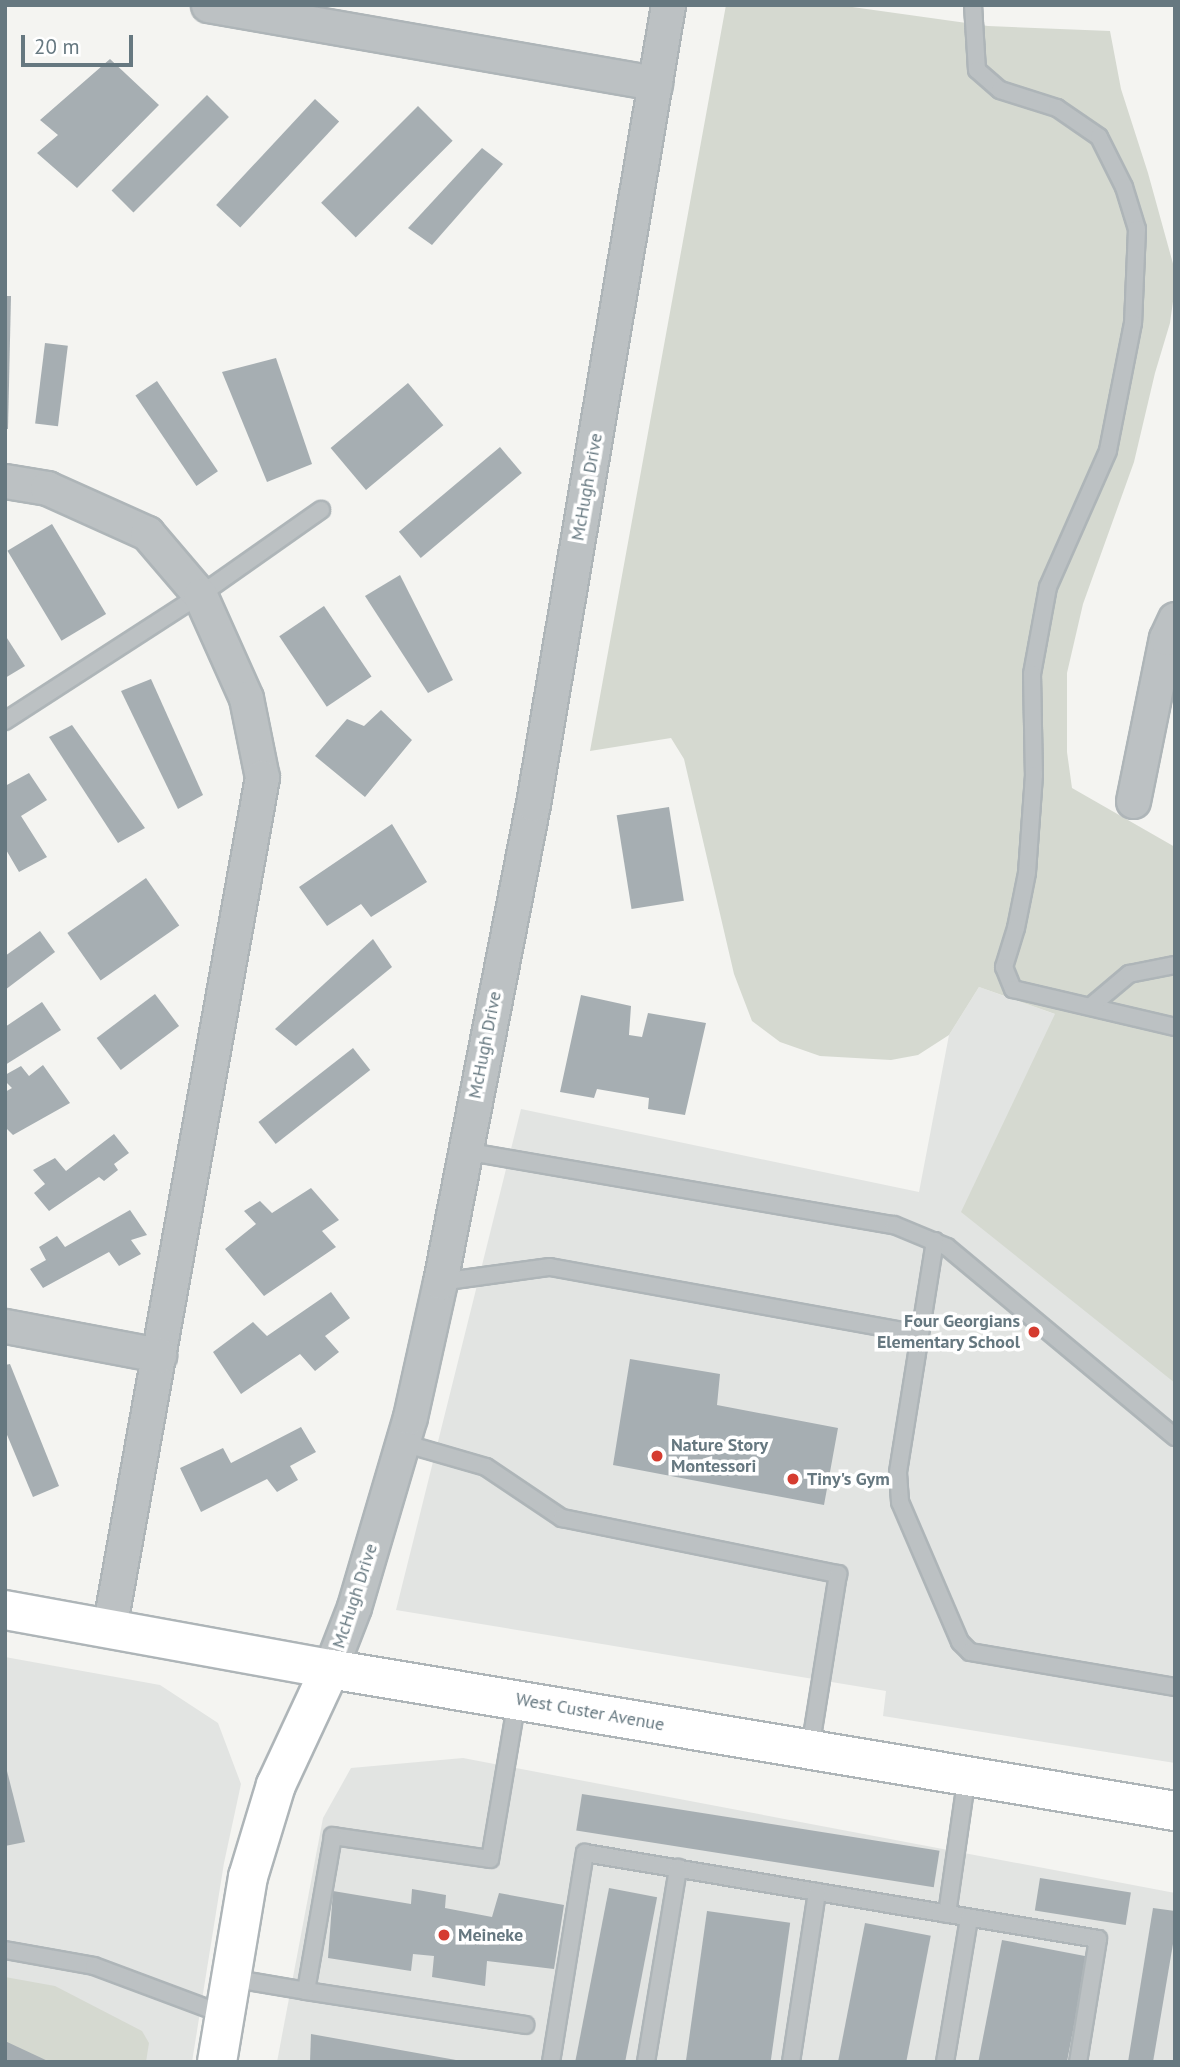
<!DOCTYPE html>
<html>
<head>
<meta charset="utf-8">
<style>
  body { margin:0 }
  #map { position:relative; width:1180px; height:2067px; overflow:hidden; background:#f4f4f1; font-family:"PT Sans",sans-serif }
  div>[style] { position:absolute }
  .built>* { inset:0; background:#e2e4e2 }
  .green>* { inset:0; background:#d5d9d0 }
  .building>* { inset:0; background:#a6aeb2; transform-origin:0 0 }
  .roads { filter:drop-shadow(2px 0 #aeb5b8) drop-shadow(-2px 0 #aeb5b8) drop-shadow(0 2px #aeb5b8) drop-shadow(0 -2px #aeb5b8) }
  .lane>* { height:16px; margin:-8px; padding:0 8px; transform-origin:8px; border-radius:8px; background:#bcc1c3 }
  .street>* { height:33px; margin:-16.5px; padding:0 16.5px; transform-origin:16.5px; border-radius:16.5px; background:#bcc1c3 }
  .secondary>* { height:38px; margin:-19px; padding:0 19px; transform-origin:19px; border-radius:19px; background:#fff }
  .dots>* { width:19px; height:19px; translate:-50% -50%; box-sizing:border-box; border:4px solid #fff; border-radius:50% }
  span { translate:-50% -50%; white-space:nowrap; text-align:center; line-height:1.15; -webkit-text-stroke:7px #fff; paint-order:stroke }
  .street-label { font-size:18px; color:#667880 }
  .poi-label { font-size:18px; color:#667880; font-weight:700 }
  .right { translate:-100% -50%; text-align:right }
  .left { translate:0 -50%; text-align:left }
  .frame { position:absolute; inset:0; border:7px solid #667880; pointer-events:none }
  .scale { position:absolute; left:21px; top:35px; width:112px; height:32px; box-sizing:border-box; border:4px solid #667880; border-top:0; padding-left:9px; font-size:21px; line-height:24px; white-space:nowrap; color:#667880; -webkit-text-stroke:5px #fff; paint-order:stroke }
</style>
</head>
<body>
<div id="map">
  <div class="built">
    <i style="clip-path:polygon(979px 987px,1175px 1057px,1175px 1763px,883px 1716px,886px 1691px,396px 1610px,521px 1109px,919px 1192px,949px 1035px)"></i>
    <i style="clip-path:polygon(5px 1657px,160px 1685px,218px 1723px,241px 1784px,224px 1863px,192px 2062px,5px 2062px)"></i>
    <i style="clip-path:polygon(463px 1758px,1175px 1893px,1175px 2062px,277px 2062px,323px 1818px,351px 1768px)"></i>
  </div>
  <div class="green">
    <i style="clip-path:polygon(726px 5px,838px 5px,988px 26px,1110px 31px,1121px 89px,1148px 173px,1175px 271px,1175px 287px,1170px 323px,1155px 373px,1134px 462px,1083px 604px,1067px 673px,1067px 752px,1072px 788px,1175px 847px,1175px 1383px,961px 1212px,1055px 1014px,979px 987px,949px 1035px,918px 1055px,891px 1060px,820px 1056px,780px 1042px,752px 1021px,734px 974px,684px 759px,671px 738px,590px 751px)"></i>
    <i style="clip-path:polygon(5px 1977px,55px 1986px,142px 2031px,149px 2043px,146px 2062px,5px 2062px)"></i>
  </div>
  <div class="building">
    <i style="clip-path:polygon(110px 59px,159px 105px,77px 188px,37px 153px,58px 135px,40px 120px)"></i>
    <i style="left:207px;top:95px;width:31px;height:135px;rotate:45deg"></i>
    <i style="left:315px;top:99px;width:33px;height:145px;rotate:43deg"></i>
    <i style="left:418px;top:106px;width:49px;height:137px;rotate:45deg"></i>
    <i style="clip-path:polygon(482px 148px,503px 164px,432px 245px,408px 228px)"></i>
    <i style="clip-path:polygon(5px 296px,11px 296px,8px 429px,5px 429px)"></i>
    <i style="left:45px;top:343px;width:23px;height:81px;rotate:7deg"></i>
    <i style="clip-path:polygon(276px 358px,312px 464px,267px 482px,222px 372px)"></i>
    <i style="left:157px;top:381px;width:109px;height:26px;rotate:56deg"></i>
    <i style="left:408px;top:383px;width:55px;height:101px;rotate:50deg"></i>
    <i style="left:500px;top:447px;width:34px;height:132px;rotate:50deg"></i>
    <i style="left:52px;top:524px;width:105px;height:52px;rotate:59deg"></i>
    <i style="clip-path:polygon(400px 575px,453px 680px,428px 693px,365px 596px)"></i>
    <i style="left:324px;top:606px;width:85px;height:54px;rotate:56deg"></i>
    <i style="clip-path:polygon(5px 635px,25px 666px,5px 678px)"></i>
    <i style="clip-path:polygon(151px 679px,203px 795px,178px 809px,121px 691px)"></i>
    <i style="clip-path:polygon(381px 710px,412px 740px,365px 797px,315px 756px,347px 719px,364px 726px)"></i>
    <i style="clip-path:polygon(72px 725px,145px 828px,118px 843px,49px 737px)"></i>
    <i style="clip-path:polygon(29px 773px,47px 800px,21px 816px,47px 857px,19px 872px,5px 848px,5px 786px)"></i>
    <i style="left:669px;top:807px;width:95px;height:53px;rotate:81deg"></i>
    <i style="clip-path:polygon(392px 824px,427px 882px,371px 917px,361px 904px,327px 926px,299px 887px)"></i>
    <i style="left:146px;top:878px;width:58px;height:96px;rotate:55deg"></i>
    <i style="clip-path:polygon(40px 931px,55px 952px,5px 990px,5px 956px)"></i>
    <i style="clip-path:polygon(373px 939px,392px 967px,296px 1046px,275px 1029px)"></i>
    <i style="left:155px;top:994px;width:40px;height:73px;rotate:53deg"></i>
    <i style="clip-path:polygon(581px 995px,631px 1006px,629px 1035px,642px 1037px,648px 1013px,706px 1023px,685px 1115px,648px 1109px,649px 1098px,597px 1089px,594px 1098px,560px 1092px)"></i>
    <i style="clip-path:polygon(42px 1002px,61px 1030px,5px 1065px,5px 1027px)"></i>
    <i style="left:353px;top:1048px;width:28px;height:120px;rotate:52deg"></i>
    <i style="clip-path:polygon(43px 1065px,70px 1103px,13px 1135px,5px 1127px,5px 1092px,12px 1088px,5px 1081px,5px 1075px,21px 1066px,29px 1076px)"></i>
    <i style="clip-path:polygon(114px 1134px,129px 1153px,114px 1164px,118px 1170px,104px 1181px,99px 1177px,49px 1211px,34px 1193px,45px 1184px,33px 1170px,55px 1158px,66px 1171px)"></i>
    <i style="clip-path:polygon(311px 1188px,339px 1220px,322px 1231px,336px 1247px,264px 1296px,225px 1249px,256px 1224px,244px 1211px,260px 1201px,272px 1213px)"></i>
    <i style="clip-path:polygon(130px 1210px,147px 1235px,131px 1240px,141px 1254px,119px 1266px,109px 1252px,43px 1288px,30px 1269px,46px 1260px,39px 1247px,57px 1236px,65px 1247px)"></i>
    <i style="clip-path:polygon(331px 1292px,350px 1318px,325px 1336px,339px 1352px,315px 1371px,300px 1354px,241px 1394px,213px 1352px,253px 1322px,267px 1336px)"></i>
    <i style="clip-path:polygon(630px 1359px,720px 1374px,717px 1405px,838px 1428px,824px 1505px,613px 1465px)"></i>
    <i style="clip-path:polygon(10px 1364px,59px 1486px,33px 1497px,5px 1430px,5px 1365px)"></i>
    <i style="clip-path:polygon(301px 1427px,316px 1452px,290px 1466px,298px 1480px,277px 1492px,267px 1479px,201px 1512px,180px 1468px,223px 1448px,231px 1463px)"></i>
    <i style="clip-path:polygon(5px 1763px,25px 1842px,5px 1846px)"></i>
    <i style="left:582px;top:1794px;width:362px;height:37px;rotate:9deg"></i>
    <i style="left:1040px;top:1878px;width:92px;height:33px;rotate:9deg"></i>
    <i style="left:609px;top:1888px;width:49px;height:176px;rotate:11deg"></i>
    <i style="clip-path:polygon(412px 1889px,446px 1895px,445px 1908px,492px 1917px,499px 1893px,564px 1905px,554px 1969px,487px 1961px,485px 1986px,432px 1977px,434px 1956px,413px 1954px,411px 1971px,328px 1958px,333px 1891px,411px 1904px)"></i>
    <i style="clip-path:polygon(1153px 1908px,1175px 1911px,1175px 1932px,1153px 2062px,1128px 2062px)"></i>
    <i style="left:707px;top:1911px;width:84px;height:153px;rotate:8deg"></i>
    <i style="left:865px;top:1923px;width:67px;height:141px;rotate:11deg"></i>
    <i style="left:1002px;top:1940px;width:87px;height:123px;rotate:11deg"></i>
    <i style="clip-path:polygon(311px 2034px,456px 2060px,456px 2062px,310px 2062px)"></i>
    <i style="clip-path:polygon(5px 2041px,50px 2062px,5px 2062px)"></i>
  </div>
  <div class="roads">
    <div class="lane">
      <i style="left:973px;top:5px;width:65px;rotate:86.5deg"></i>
      <i style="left:977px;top:70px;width:30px;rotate:41deg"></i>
      <i style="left:1000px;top:90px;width:60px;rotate:17.5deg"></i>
      <i style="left:1057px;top:108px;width:51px;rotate:34.6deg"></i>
      <i style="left:1099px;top:137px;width:56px;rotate:63.4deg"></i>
      <i style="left:1124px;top:187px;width:44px;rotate:72.8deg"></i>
      <i style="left:1137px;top:229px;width:94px;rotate:92.4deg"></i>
      <i style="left:1133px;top:323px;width:130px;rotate:101.1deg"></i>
      <i style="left:1108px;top:451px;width:149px;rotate:113.8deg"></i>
      <i style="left:1048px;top:587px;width:88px;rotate:100.4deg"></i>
      <i style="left:1032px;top:674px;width:101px;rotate:88.9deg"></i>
      <i style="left:1034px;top:775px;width:98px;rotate:94.1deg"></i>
      <i style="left:1027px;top:873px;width:56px;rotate:101.3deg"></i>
      <i style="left:1016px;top:928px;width:41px;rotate:107.1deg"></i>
      <i style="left:1004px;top:967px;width:24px;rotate:68deg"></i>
      <i style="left:1013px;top:989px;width:166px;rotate:13.2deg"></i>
      <i style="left:5px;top:721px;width:232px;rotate:-32.9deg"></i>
      <i style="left:200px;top:595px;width:148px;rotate:-35.1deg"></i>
      <i style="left:1091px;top:1006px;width:50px;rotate:-40.1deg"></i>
      <i style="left:1129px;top:974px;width:47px;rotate:-11.1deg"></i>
      <i style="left:464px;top:1151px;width:436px;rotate:9.8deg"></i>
      <i style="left:894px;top:1225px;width:57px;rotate:22.5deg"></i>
      <i style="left:947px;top:1247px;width:297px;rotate:39.8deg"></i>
      <i style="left:935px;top:1241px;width:235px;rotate:99.1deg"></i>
      <i style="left:898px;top:1473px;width:29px;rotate:86deg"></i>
      <i style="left:900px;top:1502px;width:152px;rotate:66.8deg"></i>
      <i style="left:960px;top:1642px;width:14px;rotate:45deg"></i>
      <i style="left:970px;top:1652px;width:208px;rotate:9.7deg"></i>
      <i style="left:440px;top:1282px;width:111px;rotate:-7.8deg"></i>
      <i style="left:550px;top:1267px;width:376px;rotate:10.3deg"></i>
      <i style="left:403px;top:1443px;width:86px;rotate:16.1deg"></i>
      <i style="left:486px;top:1467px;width:92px;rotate:33.9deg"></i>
      <i style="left:562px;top:1518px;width:282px;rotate:11.5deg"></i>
      <i style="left:838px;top:1574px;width:177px;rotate:99.1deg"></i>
      <i style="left:517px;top:1700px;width:161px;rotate:99.6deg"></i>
      <i style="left:490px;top:1859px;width:159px;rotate:-171.7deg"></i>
      <i style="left:333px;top:1836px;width:157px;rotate:99.9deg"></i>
      <i style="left:306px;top:1991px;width:222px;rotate:8.8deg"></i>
      <i style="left:947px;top:1914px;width:139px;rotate:-81.8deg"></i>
      <i style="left:5px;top:1950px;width:90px;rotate:10.2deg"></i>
      <i style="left:94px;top:1966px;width:140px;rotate:20.5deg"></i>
      <i style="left:230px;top:1978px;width:77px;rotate:9.7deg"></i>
      <i style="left:551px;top:2062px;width:212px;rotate:-80.8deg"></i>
      <i style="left:585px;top:1853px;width:520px;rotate:9.52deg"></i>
      <i style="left:1098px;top:1939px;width:125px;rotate:99.2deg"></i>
      <i style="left:646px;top:2062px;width:197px;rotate:-80.6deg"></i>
      <i style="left:791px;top:2062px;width:172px;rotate:-81.3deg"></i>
      <i style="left:945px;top:2062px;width:146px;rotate:-80.5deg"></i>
    </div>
    <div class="street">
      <i style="left:208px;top:5px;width:454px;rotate:9.9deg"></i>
      <i style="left:5px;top:481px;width:43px;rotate:9.5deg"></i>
      <i style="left:47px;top:488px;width:110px;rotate:24.2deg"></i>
      <i style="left:147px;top:533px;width:82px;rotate:49.5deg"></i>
      <i style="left:200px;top:595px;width:113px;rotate:65.9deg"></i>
      <i style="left:246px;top:698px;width:81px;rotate:78.6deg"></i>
      <i style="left:262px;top:777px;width:866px;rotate:100.18deg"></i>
      <i style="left:1133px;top:801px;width:166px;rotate:-78.6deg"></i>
      <i style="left:1166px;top:638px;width:21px;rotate:-65deg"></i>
      <i style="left:5px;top:1326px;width:157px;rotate:10.7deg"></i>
      <i style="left:330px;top:1669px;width:66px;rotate:-68.8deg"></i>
      <i style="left:354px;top:1607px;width:198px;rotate:-73.6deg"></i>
      <i style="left:410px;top:1417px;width:138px;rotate:-77.5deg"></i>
      <i style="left:440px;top:1282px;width:487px;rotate:-79deg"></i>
      <i style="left:533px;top:804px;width:810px;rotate:-80.41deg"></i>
    </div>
    <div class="secondary">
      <i style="left:5px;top:1610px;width:330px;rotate:10.3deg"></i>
      <i style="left:330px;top:1669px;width:857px;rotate:9.54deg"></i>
      <i style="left:217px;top:2062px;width:188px;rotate:-80.5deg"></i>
      <i style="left:248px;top:1877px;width:96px;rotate:-73.1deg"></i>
      <i style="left:276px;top:1785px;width:128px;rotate:-65deg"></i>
    </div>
  </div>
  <div class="dots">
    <i style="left:1034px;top:1332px;background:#d53c30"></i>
    <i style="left:657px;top:1456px;background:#d53c30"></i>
    <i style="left:793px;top:1479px;background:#d53c30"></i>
    <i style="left:444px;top:1935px;background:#d53c30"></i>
  </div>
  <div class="street-label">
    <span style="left:587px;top:487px;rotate:-80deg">McHugh Drive</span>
    <span style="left:485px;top:1045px;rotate:-79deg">McHugh Drive</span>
    <span style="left:355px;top:1596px;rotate:-72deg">McHugh Drive</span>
    <span style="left:590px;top:1712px;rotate:10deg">West Custer Avenue</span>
  </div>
  <div class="poi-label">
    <span class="right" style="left:1020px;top:1332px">Four Georgians<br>Elementary School</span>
    <span class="left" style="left:671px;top:1456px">Nature Story<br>Montessori</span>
    <span class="left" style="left:807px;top:1479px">Tiny's Gym</span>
    <span class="left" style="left:458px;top:1935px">Meineke</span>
  </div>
  <div class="frame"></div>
  <div class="scale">20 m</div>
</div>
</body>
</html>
